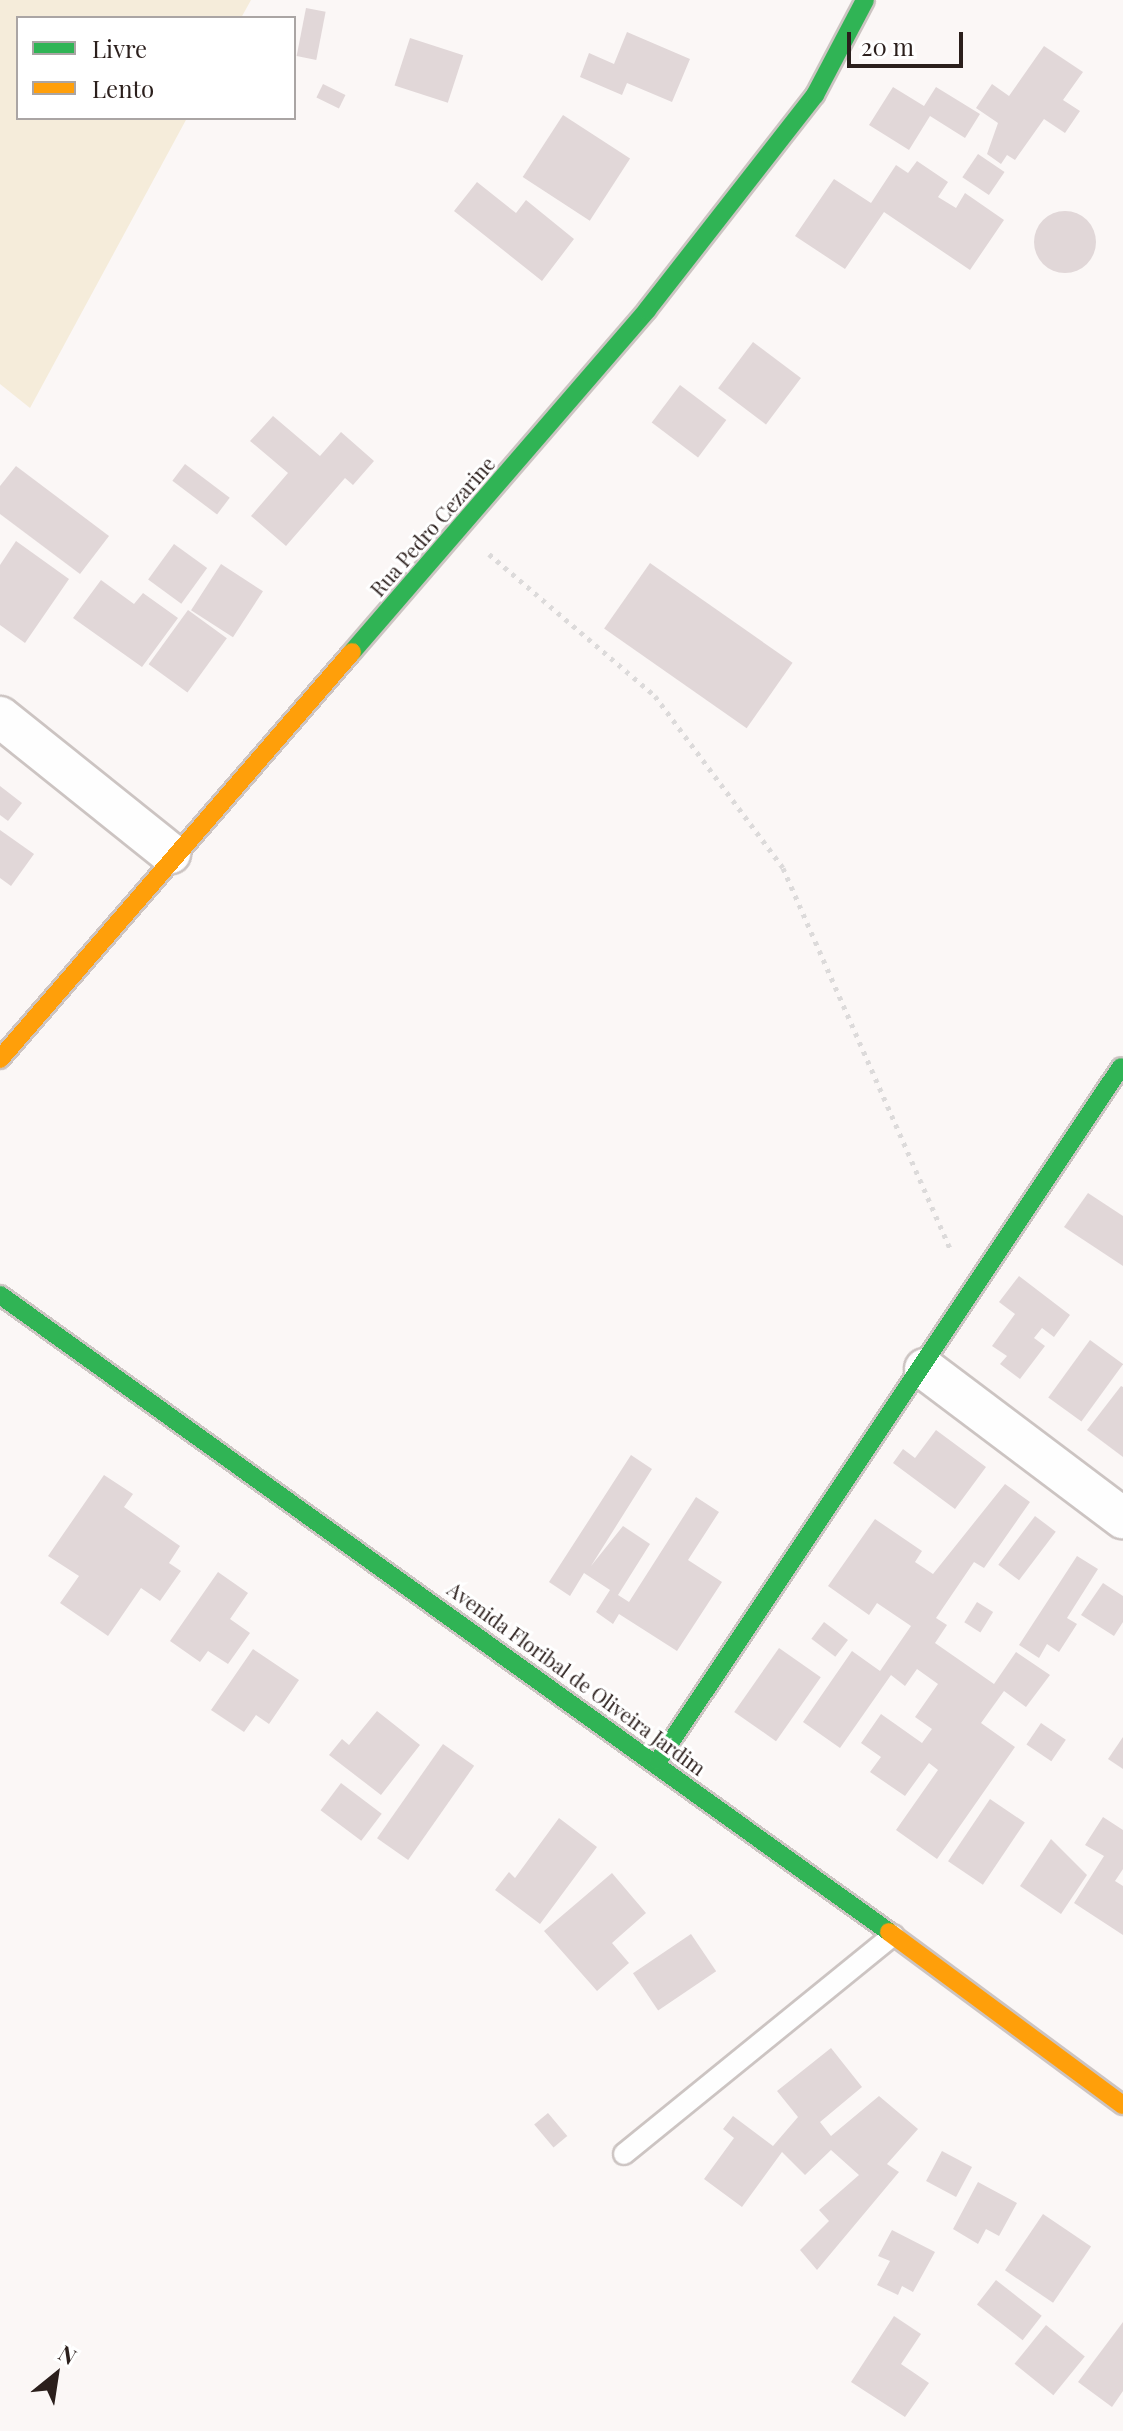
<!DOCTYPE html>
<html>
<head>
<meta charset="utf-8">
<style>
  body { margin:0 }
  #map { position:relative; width:1123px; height:2431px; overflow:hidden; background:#fbf7f6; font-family:"Playfair Display",serif }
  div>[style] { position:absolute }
  .green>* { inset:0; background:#f5ecda }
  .building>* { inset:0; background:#e1d7d8; transform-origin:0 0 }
  .round { border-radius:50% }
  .path>* { height:5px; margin-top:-2.5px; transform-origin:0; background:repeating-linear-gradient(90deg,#dcdada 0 4px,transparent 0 10px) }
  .roads { filter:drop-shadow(2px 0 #ccc4c2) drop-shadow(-2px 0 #ccc4c2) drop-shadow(0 2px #ccc4c2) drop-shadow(0 -2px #ccc4c2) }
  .lane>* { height:20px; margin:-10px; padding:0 10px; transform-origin:10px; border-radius:10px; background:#fefefe }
  .street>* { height:40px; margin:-20px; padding:0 20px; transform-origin:20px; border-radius:20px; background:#fefefe }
  .fast>* { height:18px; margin:-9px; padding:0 9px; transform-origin:9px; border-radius:9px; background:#30b455 }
  .slow>* { height:18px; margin:-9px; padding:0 9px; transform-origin:9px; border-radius:9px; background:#ff9f0a }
  span { translate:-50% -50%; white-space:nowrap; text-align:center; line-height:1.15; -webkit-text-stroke:6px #fff; paint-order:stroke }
  .street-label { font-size:20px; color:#2b1f1c }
  .legend { position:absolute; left:16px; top:16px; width:280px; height:104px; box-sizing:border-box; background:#fff; border:2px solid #aaa5a4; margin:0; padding:10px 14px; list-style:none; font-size:24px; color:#2b1f1c }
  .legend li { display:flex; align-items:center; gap:16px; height:40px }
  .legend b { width:40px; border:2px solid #aaa5a4 }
  .north { position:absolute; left:16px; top:2335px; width:80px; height:80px; -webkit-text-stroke:6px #fff; paint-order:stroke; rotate:30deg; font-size:22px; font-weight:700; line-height:32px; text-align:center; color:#2b1f1c }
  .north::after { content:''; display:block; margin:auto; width:28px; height:36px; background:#2b1f1c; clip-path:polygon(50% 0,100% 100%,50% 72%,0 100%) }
  .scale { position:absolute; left:847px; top:32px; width:116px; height:36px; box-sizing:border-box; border:4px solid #2b1f1c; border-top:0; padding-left:10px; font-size:24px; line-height:28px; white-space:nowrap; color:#2b1f1c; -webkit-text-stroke:6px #fff; paint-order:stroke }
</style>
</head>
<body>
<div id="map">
  <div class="green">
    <i style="clip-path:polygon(0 0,251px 0,241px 18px,18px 18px,18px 118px,187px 118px,30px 408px,0 384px)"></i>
  </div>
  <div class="building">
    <i style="left:306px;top:8px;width:20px;height:49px;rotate:11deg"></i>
    <i style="clip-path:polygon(627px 32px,690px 59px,672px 102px,627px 83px,622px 95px,580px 77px,589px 53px,614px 64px)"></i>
    <i style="left:410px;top:38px;width:56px;height:50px;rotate:18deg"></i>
    <i style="clip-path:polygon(1044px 46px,1083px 72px,1063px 100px,1080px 111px,1065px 133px,1044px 119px,1015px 160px,1007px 155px,1001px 164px,987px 154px,998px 123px,976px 108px,992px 84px,1009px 96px)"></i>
    <i style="left:323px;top:84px;width:25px;height:15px;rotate:26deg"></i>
    <i style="clip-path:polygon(893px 87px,924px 106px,936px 87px,980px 114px,965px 138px,930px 116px,909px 150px,869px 125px)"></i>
    <i style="left:563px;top:115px;width:80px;height:74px;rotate:33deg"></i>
    <i style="left:978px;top:154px;width:32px;height:28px;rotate:34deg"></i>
    <i style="clip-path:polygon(917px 161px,948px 182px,938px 197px,956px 208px,965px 193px,1004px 220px,970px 270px,884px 212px,845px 269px,795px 236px,834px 179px,871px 203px,896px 165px,908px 173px)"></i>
    <i style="clip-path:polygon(477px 182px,516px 213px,526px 200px,574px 239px,542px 281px,454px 211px)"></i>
    <i class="round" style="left:1034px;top:211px;width:62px;height:62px"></i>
    <i style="left:753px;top:342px;width:60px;height:58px;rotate:37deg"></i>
    <i style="left:680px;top:385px;width:58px;height:47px;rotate:37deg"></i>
    <i style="clip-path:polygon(273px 416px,320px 456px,341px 432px,374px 461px,353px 485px,345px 478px,286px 546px,251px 516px,288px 473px,250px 441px)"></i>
    <i style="left:185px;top:464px;width:56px;height:21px;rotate:37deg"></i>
    <i style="clip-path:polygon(16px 466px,109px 536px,80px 574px,0 514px,0 486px)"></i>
    <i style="clip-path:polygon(16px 541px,69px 579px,25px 643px,0 625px,0 565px)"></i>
    <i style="left:174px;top:544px;width:41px;height:44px;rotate:36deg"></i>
    <i style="left:650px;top:563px;width:174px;height:80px;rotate:35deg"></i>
    <i style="left:221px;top:564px;width:50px;height:55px;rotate:33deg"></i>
    <i style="clip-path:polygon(101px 580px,134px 604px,143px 593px,178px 618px,142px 667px,73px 618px)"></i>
    <i style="left:188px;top:610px;width:48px;height:67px;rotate:36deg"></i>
    <i style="clip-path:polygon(0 786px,22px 803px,8px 821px,0 815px)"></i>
    <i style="clip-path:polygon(0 830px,34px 854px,11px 886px,0 878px)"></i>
    <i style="clip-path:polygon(1088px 1193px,1123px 1216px,1123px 1266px,1064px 1227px)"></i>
    <i style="clip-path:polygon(1019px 1276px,1070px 1315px,1054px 1337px,1042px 1328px,1034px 1338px,1045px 1346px,1020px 1379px,1000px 1364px,1007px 1356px,992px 1346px,1015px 1314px,999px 1302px)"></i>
    <i style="left:1090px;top:1340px;width:41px;height:71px;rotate:36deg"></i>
    <i style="clip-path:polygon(1121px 1386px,1123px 1387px,1123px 1457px,1087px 1430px)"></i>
    <i style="clip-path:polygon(936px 1430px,986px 1467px,955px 1509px,893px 1463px,903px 1449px,915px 1458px)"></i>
    <i style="clip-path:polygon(631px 1455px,652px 1469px,591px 1566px,623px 1526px,650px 1544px,618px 1595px,629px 1602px,696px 1497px,719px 1512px,688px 1560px,722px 1582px,677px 1651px,619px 1614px,613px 1624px,596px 1612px,610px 1590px,584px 1573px,570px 1596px,549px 1582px)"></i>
    <i style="clip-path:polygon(104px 1475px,133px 1494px,124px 1507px,180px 1546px,169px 1563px,181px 1571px,160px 1601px,141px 1588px,108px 1636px,60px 1603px,79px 1576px,48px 1556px)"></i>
    <i style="clip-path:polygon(1005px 1484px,1030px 1502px,984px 1568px,974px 1562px,936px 1618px,947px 1625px,935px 1643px,994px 1684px,1016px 1652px,1050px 1675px,1026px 1707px,1004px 1691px,981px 1723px,1015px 1747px,937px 1859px,896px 1830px,938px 1770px,929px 1763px,905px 1796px,870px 1772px,881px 1757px,861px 1743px,881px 1714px,922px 1743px,932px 1729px,915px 1717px,938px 1684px,917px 1669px,905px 1686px,891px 1675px,840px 1748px,803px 1722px,852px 1651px,880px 1671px,911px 1626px,877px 1603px,869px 1615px,828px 1586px,875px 1519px,922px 1551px,915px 1562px,933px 1574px)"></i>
    <i style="left:1035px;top:1516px;width:26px;height:61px;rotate:37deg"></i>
    <i style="clip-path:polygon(1077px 1556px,1098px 1569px,1067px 1618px,1077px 1624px,1059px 1652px,1047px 1644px,1039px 1658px,1019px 1645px)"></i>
    <i style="clip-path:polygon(218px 1572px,248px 1593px,230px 1619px,250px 1633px,228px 1664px,208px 1651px,200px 1662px,170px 1641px)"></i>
    <i style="clip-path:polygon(1103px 1583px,1123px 1596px,1123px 1622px,1114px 1636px,1081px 1615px)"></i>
    <i style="left:977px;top:1602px;width:19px;height:24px;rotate:32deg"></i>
    <i style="left:824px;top:1622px;width:30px;height:21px;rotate:37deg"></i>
    <i style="left:779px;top:1648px;width:51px;height:78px;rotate:35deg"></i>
    <i style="clip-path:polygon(253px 1649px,299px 1680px,269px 1724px,256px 1715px,244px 1732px,211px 1710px)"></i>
    <i style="clip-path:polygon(377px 1711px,420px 1745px,381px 1795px,329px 1755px,342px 1739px,349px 1745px)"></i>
    <i style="left:1041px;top:1723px;width:30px;height:26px;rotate:34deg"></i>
    <i style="clip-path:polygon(1123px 1737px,1123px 1769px,1108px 1759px)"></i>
    <i style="left:443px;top:1744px;width:38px;height:115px;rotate:35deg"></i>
    <i style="left:341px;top:1783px;width:51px;height:34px;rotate:37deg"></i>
    <i style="left:990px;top:1799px;width:42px;height:75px;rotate:34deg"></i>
    <i style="clip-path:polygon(1103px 1817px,1123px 1830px,1123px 1869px,1115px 1881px,1123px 1886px,1123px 1935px,1074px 1903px,1104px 1856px,1085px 1845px)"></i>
    <i style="clip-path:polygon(559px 1818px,597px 1847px,540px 1924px,495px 1890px,509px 1872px,515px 1878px)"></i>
    <i style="clip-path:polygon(1051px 1839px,1087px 1875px,1061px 1914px,1020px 1886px)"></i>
    <i style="clip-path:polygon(612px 1873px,646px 1913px,612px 1943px,629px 1963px,597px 1991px,544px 1931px)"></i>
    <i style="left:691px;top:1934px;width:45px;height:70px;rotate:56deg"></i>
    <i style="clip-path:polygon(831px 2048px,862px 2087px,820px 2122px,831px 2136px,879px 2096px,918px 2129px,887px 2164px,899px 2172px,817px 2270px,800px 2250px,829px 2221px,819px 2210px,859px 2175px,831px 2150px,805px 2175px,782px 2152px,742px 2207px,704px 2179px,734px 2138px,723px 2129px,733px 2116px,773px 2146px,798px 2117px,777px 2091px)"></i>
    <i style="left:548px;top:2113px;width:30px;height:18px;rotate:50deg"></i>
    <i style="left:942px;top:2151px;width:34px;height:34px;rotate:28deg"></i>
    <i style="clip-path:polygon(978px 2182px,1017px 2203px,999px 2236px,986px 2229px,978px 2244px,953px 2229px)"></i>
    <i style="left:1043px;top:2214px;width:58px;height:68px;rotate:34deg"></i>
    <i style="clip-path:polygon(892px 2230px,935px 2252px,913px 2292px,902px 2286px,898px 2295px,877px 2285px,890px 2261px,878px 2256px)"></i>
    <i style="left:996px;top:2280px;width:58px;height:31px;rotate:38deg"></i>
    <i style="clip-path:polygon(894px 2316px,921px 2334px,901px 2364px,929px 2383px,905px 2417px,851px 2382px)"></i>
    <i style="clip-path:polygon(1123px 2322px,1123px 2391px,1112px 2407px,1078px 2382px)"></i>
    <i style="left:1046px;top:2325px;width:50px;height:50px;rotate:39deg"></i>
  </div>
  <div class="path">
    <i style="left:489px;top:554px;width:218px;rotate:40.5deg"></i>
    <i style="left:655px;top:696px;width:214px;rotate:53.3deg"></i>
    <i style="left:783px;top:868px;width:417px;rotate:66.3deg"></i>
  </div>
  <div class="roads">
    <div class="lane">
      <i style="left:624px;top:2154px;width:347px;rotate:-39.1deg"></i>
    </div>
    <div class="street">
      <i style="left:0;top:717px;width:218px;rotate:38.7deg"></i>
      <i style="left:925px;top:1369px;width:248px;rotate:37deg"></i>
    </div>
    <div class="fast">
      <i style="left:352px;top:652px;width:452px;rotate:-49.2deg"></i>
      <i style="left:647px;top:310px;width:273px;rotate:-52deg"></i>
      <i style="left:815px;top:95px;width:107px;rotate:-62.2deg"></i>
      <i style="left:0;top:1295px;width:1094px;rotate:35.62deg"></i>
      <i style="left:658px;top:1761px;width:834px;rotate:-56.29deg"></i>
    </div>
    <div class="slow">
      <i style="left:0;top:1059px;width:538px;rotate:-49.14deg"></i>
      <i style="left:889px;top:1932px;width:291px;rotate:36.5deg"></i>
    </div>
  </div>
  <div class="street-label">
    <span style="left:432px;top:526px;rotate:-49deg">Rua Pedro Cezarine</span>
    <span style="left:577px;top:1678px;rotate:36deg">Avenida Floribal de Oliveira Jardim</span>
  </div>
  <ul class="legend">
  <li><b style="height:10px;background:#30b455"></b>Livre</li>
  <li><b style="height:10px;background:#ff9f0a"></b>Lento</li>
  </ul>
  <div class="north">N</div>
  <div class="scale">20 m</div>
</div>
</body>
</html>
